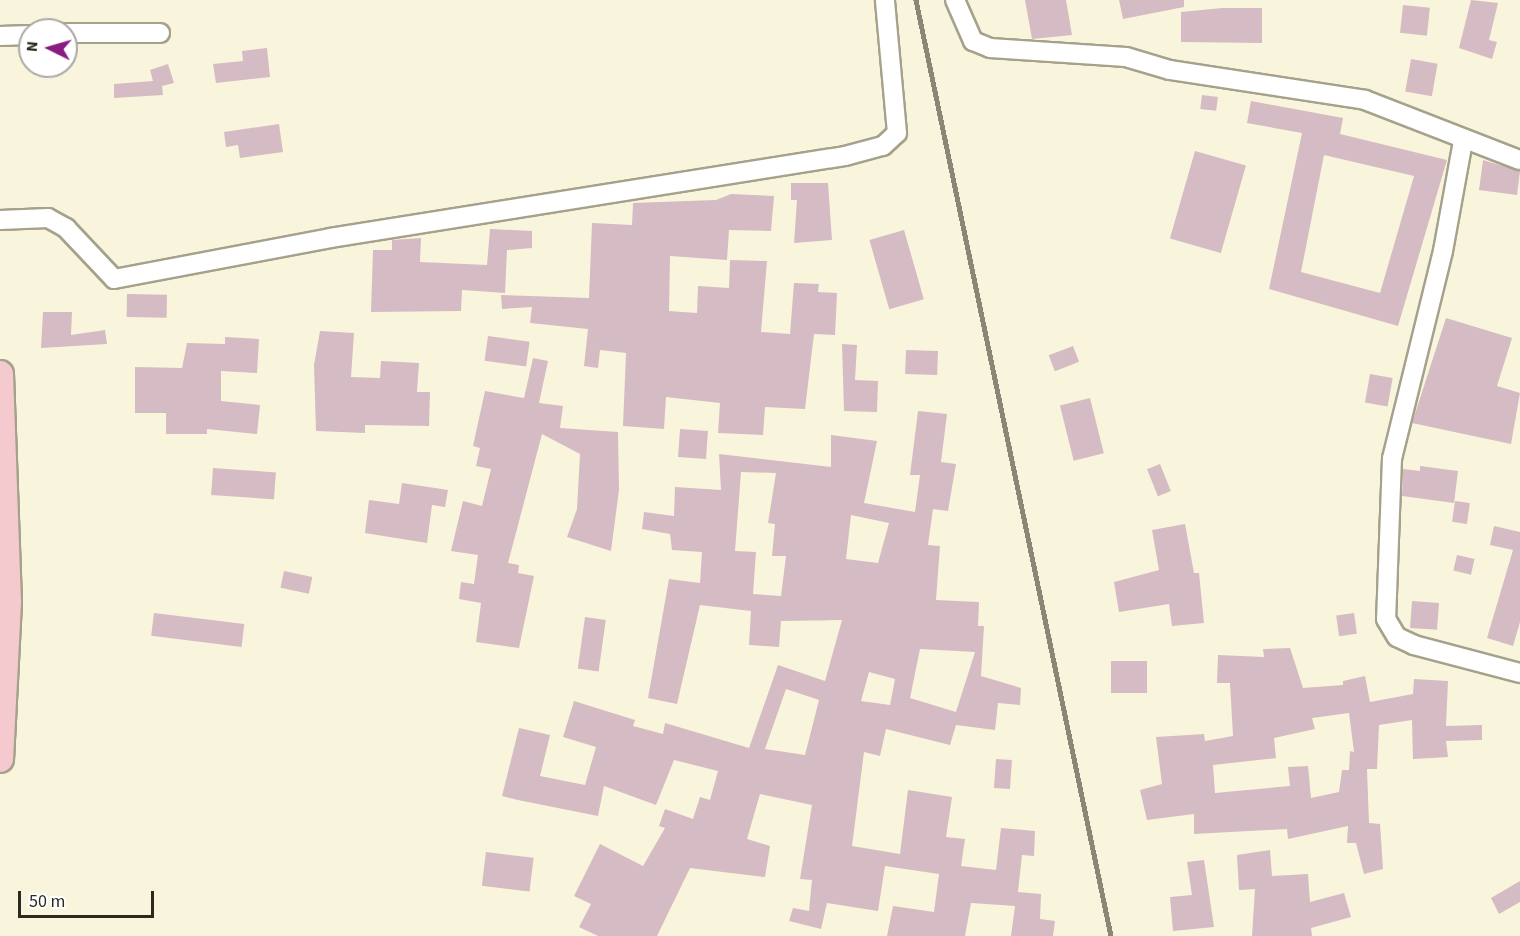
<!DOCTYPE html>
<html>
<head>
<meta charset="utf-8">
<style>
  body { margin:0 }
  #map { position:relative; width:1520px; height:936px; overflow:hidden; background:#f9f5dc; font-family:"Source Sans 3",sans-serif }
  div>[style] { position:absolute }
  .building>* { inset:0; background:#d5bbc4; transform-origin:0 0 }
  .roads { filter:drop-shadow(2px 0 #a5a18b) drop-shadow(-2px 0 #a5a18b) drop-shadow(0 2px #a5a18b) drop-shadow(0 -2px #a5a18b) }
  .minor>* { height:18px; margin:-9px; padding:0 9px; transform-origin:9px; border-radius:9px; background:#fff }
  .highway>* { height:26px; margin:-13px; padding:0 13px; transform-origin:13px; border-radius:13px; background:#f5cacf }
  .rail>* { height:4.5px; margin:-2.25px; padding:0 2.25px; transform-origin:2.25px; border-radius:2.25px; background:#8a8776 }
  span { translate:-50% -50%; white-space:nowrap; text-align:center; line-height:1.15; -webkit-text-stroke:5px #fff; paint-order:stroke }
  .north { position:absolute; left:18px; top:18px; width:60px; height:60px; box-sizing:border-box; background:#fff; border:2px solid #aaa9a6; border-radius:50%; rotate:275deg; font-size:16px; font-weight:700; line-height:24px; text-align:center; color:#2b2920 }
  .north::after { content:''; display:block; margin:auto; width:21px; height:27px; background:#8a1c80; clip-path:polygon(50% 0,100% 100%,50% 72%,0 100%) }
  .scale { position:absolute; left:18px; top:891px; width:136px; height:27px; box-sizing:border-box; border:3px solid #2b2920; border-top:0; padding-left:8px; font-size:18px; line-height:21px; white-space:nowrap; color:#2b2920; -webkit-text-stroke:4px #fff; paint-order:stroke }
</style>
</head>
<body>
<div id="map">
  <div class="building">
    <i style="clip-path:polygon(1025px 0,1066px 0,1072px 35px,1032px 39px)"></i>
    <i style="clip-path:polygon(1119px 0,1184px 0,1184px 7px,1123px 19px)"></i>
    <i style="clip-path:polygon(1471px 0,1498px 3px,1489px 40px,1497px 42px,1492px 59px,1459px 48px)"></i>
    <i style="left:1403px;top:5px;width:27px;height:28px;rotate:6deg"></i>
    <i style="clip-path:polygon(1222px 8px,1262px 8px,1262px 43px,1181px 42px,1181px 12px)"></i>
    <i style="clip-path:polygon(267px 48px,270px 77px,216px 83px,213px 64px,243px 61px,242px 51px)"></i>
    <i style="left:1411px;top:59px;width:27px;height:33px;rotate:10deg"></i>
    <i style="clip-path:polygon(168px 64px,174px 83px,162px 86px,163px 95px,114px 98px,114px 84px,153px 81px,150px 70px)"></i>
    <i style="left:1202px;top:95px;width:16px;height:14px;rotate:7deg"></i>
    <i style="clip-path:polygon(evenodd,1251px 101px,1343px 118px,1340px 134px,1447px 160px,1398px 326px,1269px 289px,1302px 133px,1247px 123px,1251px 101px,1324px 155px,1414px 176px,1380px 293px,1301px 272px,1324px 155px)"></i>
    <i style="clip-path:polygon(279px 124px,283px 152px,240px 158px,238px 145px,226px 147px,224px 132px)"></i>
    <i style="left:1195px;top:151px;width:53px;height:91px;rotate:16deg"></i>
    <i style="clip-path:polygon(1483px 160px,1520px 171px,1517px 195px,1479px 190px)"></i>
    <i style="clip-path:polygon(791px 183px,828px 183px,832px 240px,794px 243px,797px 200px,791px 200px)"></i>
    <i style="clip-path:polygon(731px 194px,774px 196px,771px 231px,729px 230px,727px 260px,670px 256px,669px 311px,697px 313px,698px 286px,729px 288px,730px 260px,767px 261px,761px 332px,790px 334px,794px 283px,819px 284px,818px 292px,837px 293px,835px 335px,814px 334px,805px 409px,765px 407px,763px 435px,718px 433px,720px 403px,666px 397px,664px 429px,623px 426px,626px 353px,600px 350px,598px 368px,584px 366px,588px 329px,530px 323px,532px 307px,502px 309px,501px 295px,589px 298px,592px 223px,632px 225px,633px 203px,716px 200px)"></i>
    <i style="clip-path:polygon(490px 229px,532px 231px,532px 248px,507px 250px,505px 293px,462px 290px,461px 311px,371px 312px,373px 250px,392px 250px,392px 240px,421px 238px,420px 262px,487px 265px)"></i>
    <i style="left:904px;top:230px;width:72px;height:36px;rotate:74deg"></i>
    <i style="left:127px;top:294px;width:40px;height:23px;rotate:1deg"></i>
    <i style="clip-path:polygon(43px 312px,72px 312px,71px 335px,105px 330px,107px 344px,41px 348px)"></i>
    <i style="clip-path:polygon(1446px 318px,1512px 338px,1497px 386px,1520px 393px,1511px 444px,1412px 423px)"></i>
    <i style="clip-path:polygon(320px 331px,354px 333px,351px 377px,380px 378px,381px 361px,419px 363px,417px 392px,430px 392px,429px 426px,365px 425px,365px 433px,316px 431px,314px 365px)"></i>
    <i style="left:488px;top:336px;width:42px;height:25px;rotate:8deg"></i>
    <i style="clip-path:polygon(225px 337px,259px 339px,257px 373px,221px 371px,221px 401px,260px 405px,257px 434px,207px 429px,207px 434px,166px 434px,166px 413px,135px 413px,135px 367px,182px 368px,187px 343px,225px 344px)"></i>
    <i style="clip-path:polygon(842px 344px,857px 345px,855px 380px,878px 381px,877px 412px,844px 411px)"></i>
    <i style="left:1073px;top:346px;width:17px;height:26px;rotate:69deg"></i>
    <i style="left:906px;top:350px;width:32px;height:24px;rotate:2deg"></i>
    <i style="clip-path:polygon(533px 358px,548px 361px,539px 403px,563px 406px,560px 428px,618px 432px,619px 490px,611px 551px,567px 537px,577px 509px,580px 454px,542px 434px,508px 563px,519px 565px,518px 573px,534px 576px,519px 648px,476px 642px,481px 603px,459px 599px,461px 582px,474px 584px,478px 555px,451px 551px,463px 501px,482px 506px,491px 469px,476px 466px,480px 448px,473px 446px,485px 391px,524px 398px)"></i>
    <i style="left:1370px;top:374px;width:23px;height:29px;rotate:10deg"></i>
    <i style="left:1090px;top:398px;width:57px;height:31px;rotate:76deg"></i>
    <i style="clip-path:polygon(evenodd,918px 411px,947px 414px,941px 462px,956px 464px,948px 511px,933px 509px,928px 545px,940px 546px,936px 600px,979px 602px,978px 626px,984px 626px,981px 676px,1021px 688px,1020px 705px,998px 703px,995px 730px,956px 725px,950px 745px,886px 729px,880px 756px,864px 752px,852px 846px,900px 854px,908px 790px,952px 797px,946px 837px,965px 839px,961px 866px,996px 870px,1001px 828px,1035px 831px,1034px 856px,1022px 855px,1018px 892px,1041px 894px,1040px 919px,1055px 921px,1053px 936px,1011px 936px,1015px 906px,971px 903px,965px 936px,887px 936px,893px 906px,934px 912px,939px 874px,885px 866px,878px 911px,827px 903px,821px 929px,789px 921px,793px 908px,809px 911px,812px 880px,800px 879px,812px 805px,760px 794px,747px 839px,770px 846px,765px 877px,690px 868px,657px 936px,598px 936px,579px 927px,591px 904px,574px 896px,600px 844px,643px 866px,665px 828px,659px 826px,665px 809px,693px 819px,700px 797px,710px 800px,718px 771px,674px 760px,656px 805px,604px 786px,598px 816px,518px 800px,502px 796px,519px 728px,550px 735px,540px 776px,585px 785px,596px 747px,563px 737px,574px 701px,635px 720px,633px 726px,663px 734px,665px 723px,749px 748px,778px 665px,825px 681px,842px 620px,781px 621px,779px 647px,749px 645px,751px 611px,700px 605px,677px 704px,648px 698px,669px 579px,700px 583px,702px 552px,672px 550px,670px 534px,642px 529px,644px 512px,674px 516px,675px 487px,721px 490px,719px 454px,831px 467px,831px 435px,877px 441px,864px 503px,915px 512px,920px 475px,910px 475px,918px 411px,741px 472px,776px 473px,768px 523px,775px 524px,772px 556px,786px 556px,781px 596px,753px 594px,756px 552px,735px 551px,741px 472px,918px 411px,851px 515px,889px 523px,878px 563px,846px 559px,851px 515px,918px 411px,920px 649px,975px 652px,956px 712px,910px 698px,920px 649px,918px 411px,869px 672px,895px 679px,890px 705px,861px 701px,869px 672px,918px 411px,786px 689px,819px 700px,805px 755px,765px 749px,786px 689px)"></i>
    <i style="left:680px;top:429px;width:28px;height:28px;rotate:4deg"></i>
    <i style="left:1160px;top:464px;width:29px;height:14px;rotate:68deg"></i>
    <i style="clip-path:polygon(1420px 466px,1458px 471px,1454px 503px,1402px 496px,1403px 469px,1420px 471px)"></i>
    <i style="left:213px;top:468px;width:63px;height:27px;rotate:4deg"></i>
    <i style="clip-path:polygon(402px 483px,448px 490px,445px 507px,432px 505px,427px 543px,365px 533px,369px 500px,399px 504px)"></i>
    <i style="left:1455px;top:501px;width:15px;height:21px;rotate:8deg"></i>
    <i style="clip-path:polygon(1185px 524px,1194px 573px,1199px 573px,1204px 623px,1172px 626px,1169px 604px,1119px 612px,1114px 582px,1159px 570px,1152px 530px)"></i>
    <i style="clip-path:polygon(1494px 526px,1520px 532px,1520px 622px,1513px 646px,1487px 638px,1513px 550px,1490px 545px)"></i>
    <i style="left:1457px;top:555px;width:18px;height:16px;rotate:13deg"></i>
    <i style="left:284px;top:571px;width:29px;height:17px;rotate:12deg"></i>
    <i style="left:1412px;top:601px;width:27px;height:27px;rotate:4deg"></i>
    <i style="left:154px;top:613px;width:91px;height:23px;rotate:7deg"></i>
    <i style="left:1354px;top:613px;width:21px;height:18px;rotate:82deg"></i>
    <i style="left:585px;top:617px;width:21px;height:52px;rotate:8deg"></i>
    <i style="clip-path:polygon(evenodd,1290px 648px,1303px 688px,1343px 685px,1343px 681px,1365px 676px,1370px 702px,1413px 694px,1414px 679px,1448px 681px,1446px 726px,1482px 725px,1482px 740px,1446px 741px,1448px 757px,1413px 759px,1412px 720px,1379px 725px,1377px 769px,1367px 769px,1369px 823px,1380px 824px,1383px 869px,1364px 874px,1356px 843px,1347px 843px,1348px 826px,1288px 839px,1287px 829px,1194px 834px,1194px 814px,1147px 820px,1140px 790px,1162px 784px,1156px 737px,1204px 734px,1205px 741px,1233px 736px,1230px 683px,1217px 683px,1218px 655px,1264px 657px,1263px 649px,1290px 648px,1349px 713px,1354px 752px,1350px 751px,1349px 770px,1342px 770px,1339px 792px,1311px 798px,1308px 766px,1288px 767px,1290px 786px,1215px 793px,1213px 765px,1276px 758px,1274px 738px,1315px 729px,1312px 718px,1349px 713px)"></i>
    <i style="left:1111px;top:661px;width:36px;height:32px"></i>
    <i style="left:996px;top:759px;width:16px;height:29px;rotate:4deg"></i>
    <i style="clip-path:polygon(1270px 850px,1272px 876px,1308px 874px,1310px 902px,1344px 893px,1351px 917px,1311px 928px,1312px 936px,1252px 936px,1255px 889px,1239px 890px,1237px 855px)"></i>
    <i style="left:486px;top:852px;width:48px;height:34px;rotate:7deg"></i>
    <i style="clip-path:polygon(1204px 860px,1214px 927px,1173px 931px,1170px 897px,1192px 895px,1187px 862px)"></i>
    <i style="clip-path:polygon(1520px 881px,1520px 902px,1499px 914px,1491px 898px)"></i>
  </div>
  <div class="roads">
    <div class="minor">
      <i style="left:955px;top:0;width:45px;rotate:66.3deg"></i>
      <i style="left:973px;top:41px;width:18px;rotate:22deg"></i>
      <i style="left:990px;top:48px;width:136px;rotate:3.8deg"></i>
      <i style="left:1126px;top:57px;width:46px;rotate:16.5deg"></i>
      <i style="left:1170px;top:70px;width:197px;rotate:8.7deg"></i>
      <i style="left:1365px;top:100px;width:166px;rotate:21.2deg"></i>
      <i style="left:66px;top:33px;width:94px"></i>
      <i style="left:0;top:36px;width:30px;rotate:-2deg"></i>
      <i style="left:1463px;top:141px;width:112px;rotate:100.3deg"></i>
      <i style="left:1443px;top:251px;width:213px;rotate:103.8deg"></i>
      <i style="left:1392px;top:458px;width:161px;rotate:92.1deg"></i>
      <i style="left:1386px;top:619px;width:21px;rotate:59deg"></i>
      <i style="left:1397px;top:637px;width:19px;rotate:25deg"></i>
      <i style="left:1414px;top:645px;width:110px;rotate:14.8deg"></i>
      <i style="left:0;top:220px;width:48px;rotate:-2.4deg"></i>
      <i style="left:48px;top:218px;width:21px;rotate:29deg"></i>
      <i style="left:66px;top:228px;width:70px;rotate:46.7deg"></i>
      <i style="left:114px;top:279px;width:220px;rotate:-10.7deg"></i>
      <i style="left:330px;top:238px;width:521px;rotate:-9.05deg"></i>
      <i style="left:845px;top:156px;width:39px;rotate:-15deg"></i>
      <i style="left:883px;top:146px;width:19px;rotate:-43deg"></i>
      <i style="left:897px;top:133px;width:134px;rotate:-95.2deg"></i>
    </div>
    <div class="highway">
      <i style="left:0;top:374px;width:228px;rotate:88deg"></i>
      <i style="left:8px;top:602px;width:157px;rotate:92.9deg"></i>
    </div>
  </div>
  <div class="rail">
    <i style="left:916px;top:0;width:956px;rotate:78.23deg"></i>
  </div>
  <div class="north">N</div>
  <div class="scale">50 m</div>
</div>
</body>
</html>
